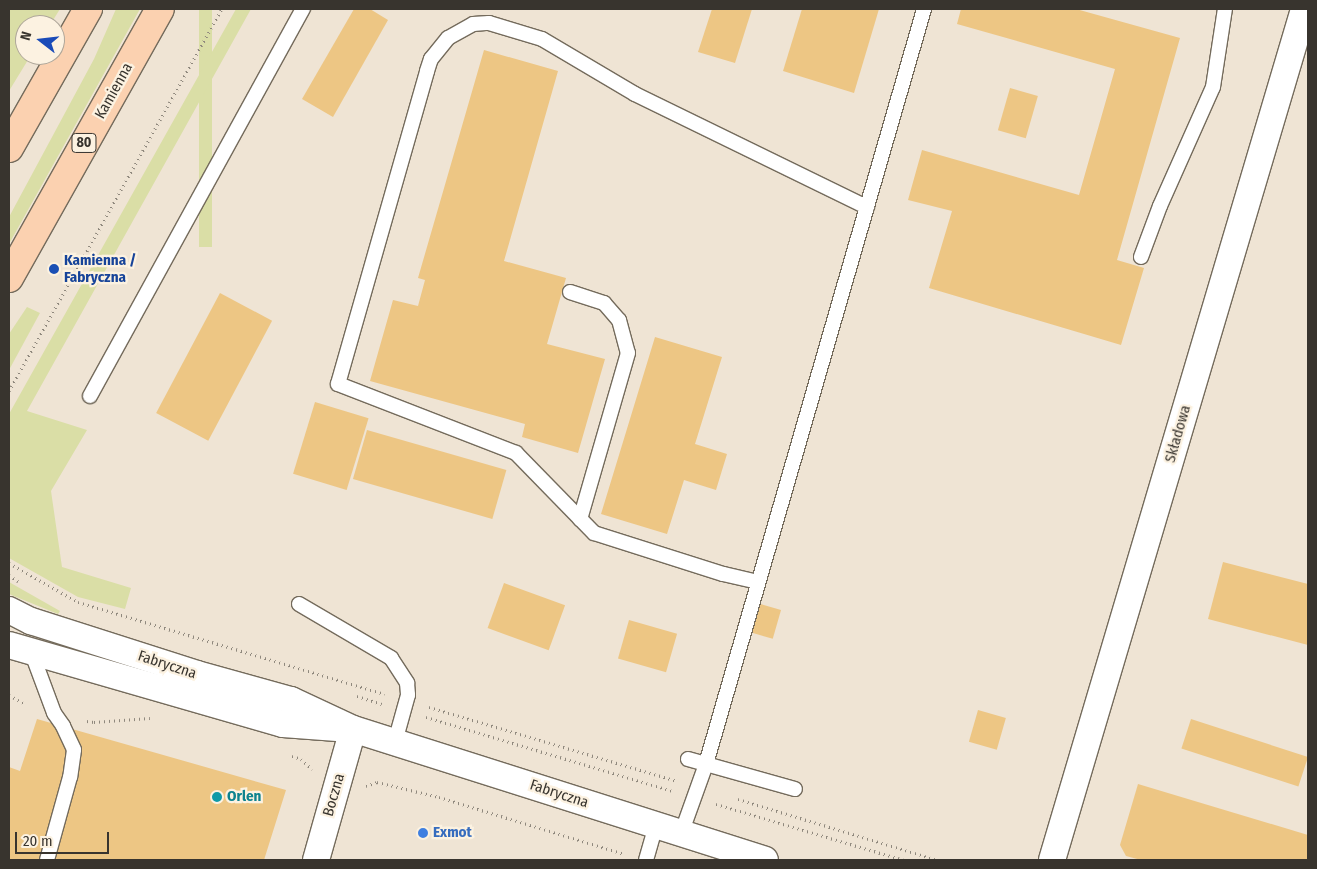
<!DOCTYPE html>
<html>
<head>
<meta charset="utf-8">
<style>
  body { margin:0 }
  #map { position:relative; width:1317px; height:869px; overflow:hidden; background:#efe4d4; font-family:"Fira Sans Condensed",sans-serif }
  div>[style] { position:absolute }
  .green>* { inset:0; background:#dadea6; transform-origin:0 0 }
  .building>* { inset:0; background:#edc684; transform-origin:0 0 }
  .path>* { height:3px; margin-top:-1.5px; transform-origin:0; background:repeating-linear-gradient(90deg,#8f887d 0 1px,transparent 0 5px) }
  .roads { filter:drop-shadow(1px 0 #746b5c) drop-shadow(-1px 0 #746b5c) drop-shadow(0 1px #746b5c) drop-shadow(0 -1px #746b5c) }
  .lane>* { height:14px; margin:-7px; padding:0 7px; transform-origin:7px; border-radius:7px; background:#fff }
  .street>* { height:26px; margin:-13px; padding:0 13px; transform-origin:13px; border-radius:13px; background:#fff }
  .primary>* { height:28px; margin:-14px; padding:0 14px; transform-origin:14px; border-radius:14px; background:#fbd1b0 }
  .dots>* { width:14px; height:14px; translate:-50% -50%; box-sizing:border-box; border:2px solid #fcf2e1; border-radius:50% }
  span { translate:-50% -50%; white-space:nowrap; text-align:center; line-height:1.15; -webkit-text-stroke:4.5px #fcf2e1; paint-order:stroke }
  .shield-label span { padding:1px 4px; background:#fcf2e1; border:1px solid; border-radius:4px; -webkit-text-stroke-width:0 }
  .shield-label { font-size:14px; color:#38342e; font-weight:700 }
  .street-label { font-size:15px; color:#38342e }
  .transit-label { font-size:15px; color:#164399; font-weight:700 }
  .left { translate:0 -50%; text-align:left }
  .culture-label { font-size:15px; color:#0d838f; font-weight:700 }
  .shop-label { font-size:15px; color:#366cbe; font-weight:700 }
  .frame { position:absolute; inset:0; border:10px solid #38342e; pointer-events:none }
  .north { position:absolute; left:15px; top:15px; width:50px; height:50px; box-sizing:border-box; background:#fcf2e1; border:1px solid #aea699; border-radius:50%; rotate:286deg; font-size:14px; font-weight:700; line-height:20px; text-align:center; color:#38342e }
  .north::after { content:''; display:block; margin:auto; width:18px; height:22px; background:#1a4bb8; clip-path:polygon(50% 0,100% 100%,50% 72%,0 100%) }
  .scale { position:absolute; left:15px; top:832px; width:94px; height:22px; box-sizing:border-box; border:2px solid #38342e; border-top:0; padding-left:6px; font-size:15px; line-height:18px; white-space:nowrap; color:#38342e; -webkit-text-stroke:4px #fcf2e1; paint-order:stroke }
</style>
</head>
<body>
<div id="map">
  <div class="green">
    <i style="clip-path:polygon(9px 9px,60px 9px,50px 25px,25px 25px,25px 55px,31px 55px,9px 91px)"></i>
    <i style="clip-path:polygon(116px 9px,140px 9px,9px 244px,9px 217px,94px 59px)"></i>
    <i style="left:199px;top:9px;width:13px;height:238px"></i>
    <i style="clip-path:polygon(236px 9px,251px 9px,27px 411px,87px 430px,51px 491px,62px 567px,131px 588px,125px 609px,78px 597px,9px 558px,9px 414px)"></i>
    <i style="clip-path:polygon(27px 307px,40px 313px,9px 370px,9px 334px)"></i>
    <i style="clip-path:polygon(9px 582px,60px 611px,58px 614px,9px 594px)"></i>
  </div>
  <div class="building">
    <i style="clip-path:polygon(354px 9px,370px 9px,388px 20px,333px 117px,302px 99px)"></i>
    <i style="clip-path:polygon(712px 9px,752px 9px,735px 63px,698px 52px)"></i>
    <i style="clip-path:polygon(802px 9px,879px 9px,854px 93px,783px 71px)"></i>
    <i style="clip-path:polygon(961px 9px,1076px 9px,1180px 38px,1117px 260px,1144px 268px,1121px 345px,929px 288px,952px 211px,908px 200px,922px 150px,1079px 195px,1115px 69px,957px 24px)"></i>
    <i style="clip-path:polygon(484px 50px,558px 71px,504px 261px,566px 278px,547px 344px,605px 359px,578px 453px,522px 437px,525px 424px,370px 381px,393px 300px,418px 306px,425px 280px,418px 278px)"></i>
    <i style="left:1010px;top:88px;width:29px;height:44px;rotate:16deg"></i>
    <i style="left:220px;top:293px;width:59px;height:136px;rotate:28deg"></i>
    <i style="clip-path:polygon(655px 337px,722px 357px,695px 444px,727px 454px,716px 490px,684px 480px,667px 534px,601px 514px)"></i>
    <i style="left:315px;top:402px;width:56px;height:75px;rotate:17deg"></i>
    <i style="left:367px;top:430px;width:145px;height:51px;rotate:16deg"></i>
    <i style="clip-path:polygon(1223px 562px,1308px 584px,1308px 645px,1208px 619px)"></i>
    <i style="left:504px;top:583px;width:65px;height:48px;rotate:20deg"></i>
    <i style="left:757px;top:603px;width:25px;height:30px;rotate:16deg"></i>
    <i style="left:629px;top:620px;width:50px;height:40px;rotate:16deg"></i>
    <i style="left:978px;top:710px;width:29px;height:33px;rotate:16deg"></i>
    <i style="clip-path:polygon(37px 719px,286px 790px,264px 860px,9px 860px,9px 767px,20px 771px)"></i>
    <i style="left:1191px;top:719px;width:123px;height:31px;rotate:18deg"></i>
    <i style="clip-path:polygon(1138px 784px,1308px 835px,1308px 860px,1141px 860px,1126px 856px,1120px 845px)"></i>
  </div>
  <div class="path">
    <i style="left:9px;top:391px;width:437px;rotate:-60.9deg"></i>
    <i style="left:9px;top:563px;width:79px;rotate:29.5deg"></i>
    <i style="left:78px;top:602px;width:320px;rotate:16.7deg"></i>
    <i style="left:9px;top:575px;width:11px;rotate:34deg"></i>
    <i style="left:9px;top:695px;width:18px;rotate:29deg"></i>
    <i style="left:357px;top:696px;width:26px;rotate:18deg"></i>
    <i style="left:429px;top:707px;width:259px;rotate:16.6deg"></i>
    <i style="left:426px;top:717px;width:257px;rotate:16.7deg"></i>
    <i style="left:87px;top:721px;width:7px;rotate:8deg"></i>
    <i style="left:94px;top:722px;width:56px;rotate:-4.1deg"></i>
    <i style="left:292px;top:756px;width:9px;rotate:18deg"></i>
    <i style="left:301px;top:759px;width:15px;rotate:42deg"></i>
    <i style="left:366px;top:786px;width:12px;rotate:-20deg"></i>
    <i style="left:377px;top:782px;width:64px;rotate:13.6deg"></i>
    <i style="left:439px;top:797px;width:194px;rotate:17.1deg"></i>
    <i style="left:738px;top:799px;width:209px;rotate:17deg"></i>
    <i style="left:716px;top:804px;width:196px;rotate:16.6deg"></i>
  </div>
  <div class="roads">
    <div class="lane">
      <i style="left:1141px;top:257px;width:54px;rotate:-69.6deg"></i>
      <i style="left:1160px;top:206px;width:130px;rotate:-66deg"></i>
      <i style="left:1213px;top:87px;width:79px;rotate:-81.3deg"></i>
      <i style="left:570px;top:292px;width:36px;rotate:18deg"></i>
      <i style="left:604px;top:303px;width:23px;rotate:49deg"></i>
      <i style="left:619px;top:320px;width:34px;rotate:75deg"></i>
      <i style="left:628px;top:353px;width:173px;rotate:106.1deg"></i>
      <i style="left:90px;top:396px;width:442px;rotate:-61.2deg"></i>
      <i style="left:758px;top:582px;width:36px;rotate:-167deg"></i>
      <i style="left:723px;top:574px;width:135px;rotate:-162.4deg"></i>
      <i style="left:594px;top:533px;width:112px;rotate:-134.3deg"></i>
      <i style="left:516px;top:453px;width:191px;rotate:-158.8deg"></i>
      <i style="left:338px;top:384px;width:325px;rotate:-74.1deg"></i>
      <i style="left:427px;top:71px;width:13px;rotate:-72deg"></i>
      <i style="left:431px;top:59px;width:27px;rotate:-51deg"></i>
      <i style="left:448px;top:38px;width:29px;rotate:-29deg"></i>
      <i style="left:473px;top:24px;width:16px;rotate:-4deg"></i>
      <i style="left:489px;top:23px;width:55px;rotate:16.8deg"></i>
      <i style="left:542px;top:39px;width:108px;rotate:30.6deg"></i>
      <i style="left:635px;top:94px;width:258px;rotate:26deg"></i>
      <i style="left:299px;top:604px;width:107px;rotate:30.4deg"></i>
      <i style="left:391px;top:658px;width:30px;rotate:57deg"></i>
      <i style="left:407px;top:683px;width:12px;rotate:85deg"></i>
      <i style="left:408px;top:695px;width:49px;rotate:105.5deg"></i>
      <i style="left:31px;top:651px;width:66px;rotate:69.6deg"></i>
      <i style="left:54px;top:713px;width:16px;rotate:55deg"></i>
      <i style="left:63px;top:726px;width:26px;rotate:65deg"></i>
      <i style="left:74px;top:750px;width:27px;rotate:98deg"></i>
      <i style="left:70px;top:777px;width:86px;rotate:105.5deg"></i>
      <i style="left:688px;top:759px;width:111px;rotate:15.7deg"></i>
      <i style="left:681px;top:834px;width:74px;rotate:-70.3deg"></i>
      <i style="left:706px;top:764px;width:786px;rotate:-73.89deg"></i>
      <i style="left:646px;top:860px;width:36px;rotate:-74deg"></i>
    </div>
    <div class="street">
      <i style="left:9px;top:610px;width:25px;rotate:27deg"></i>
      <i style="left:31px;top:621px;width:174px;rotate:17.7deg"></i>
      <i style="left:197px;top:674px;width:98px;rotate:15.5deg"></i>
      <i style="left:291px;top:700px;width:68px;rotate:25.1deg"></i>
      <i style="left:353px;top:729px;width:432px;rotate:17.6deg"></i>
      <i style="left:9px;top:645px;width:285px;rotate:16.1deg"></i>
      <i style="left:283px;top:724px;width:54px;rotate:4.2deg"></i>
      <i style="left:316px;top:860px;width:136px;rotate:-74.2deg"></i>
      <i style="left:1052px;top:860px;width:888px;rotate:-73.5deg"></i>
    </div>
    <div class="primary">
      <i style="left:9px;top:148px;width:160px;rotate:-60.4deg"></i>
      <i style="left:9px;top:278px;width:308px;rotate:-60.7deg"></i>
    </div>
  </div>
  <div class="dots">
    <i style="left:54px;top:269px;background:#1a4fb4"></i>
    <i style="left:217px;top:797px;background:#0f9aa8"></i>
    <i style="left:423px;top:833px;background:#3f7fe0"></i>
  </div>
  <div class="shield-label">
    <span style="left:84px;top:143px">80</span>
  </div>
  <div class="street-label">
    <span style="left:114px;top:91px;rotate:-61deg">Kamienna</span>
    <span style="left:1178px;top:434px;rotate:-74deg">Składowa</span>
    <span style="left:167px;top:665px;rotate:18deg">Fabryczna</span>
    <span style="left:559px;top:794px;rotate:18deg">Fabryczna</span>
    <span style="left:334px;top:795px;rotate:-74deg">Boczna</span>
  </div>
  <div class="transit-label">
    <span class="left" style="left:64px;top:269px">Kamienna /<br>Fabryczna</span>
  </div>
  <div class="culture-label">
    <span class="left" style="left:227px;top:797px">Orlen</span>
  </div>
  <div class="shop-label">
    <span class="left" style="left:433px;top:833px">Exmot</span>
  </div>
  <div class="frame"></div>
  <div class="north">N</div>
  <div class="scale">20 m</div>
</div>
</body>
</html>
